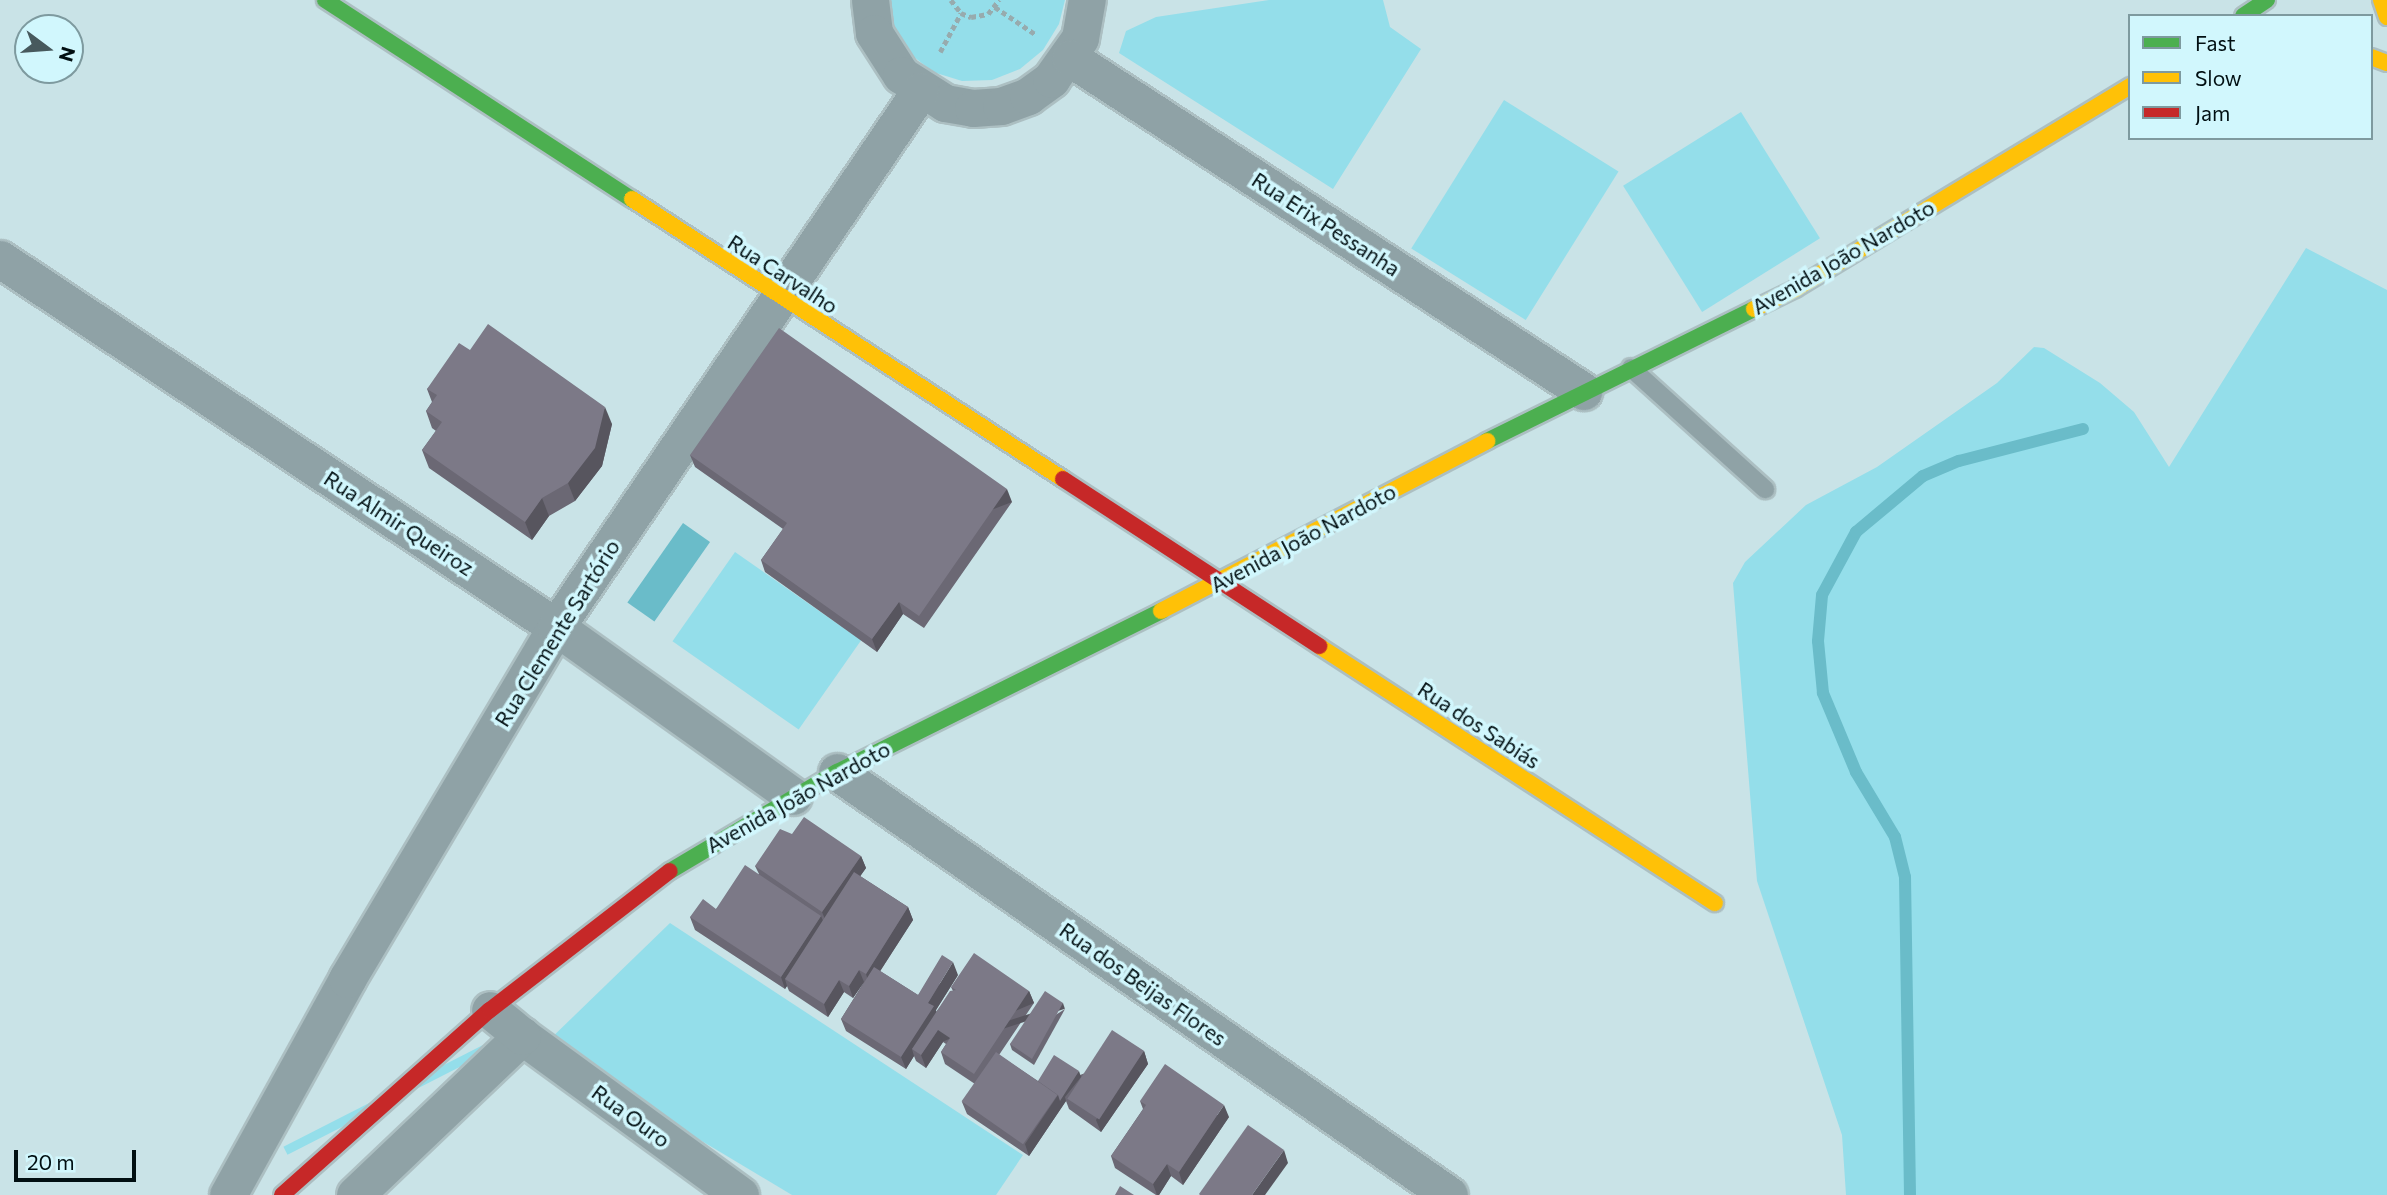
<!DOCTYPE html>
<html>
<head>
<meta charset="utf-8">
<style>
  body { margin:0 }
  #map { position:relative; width:2387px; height:1195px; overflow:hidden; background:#c9e3e7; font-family:Commissioner,sans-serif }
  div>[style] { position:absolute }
  .green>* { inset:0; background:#94deea; transform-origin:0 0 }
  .water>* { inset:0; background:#6abcc9; transform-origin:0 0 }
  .stream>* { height:12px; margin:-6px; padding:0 6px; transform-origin:6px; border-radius:6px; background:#6abcc9 }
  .path>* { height:4.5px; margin-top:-2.25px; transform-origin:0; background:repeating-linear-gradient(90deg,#97abae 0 5px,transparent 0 8.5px) }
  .roads { filter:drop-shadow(2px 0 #acbfc2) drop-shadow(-2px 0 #acbfc2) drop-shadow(0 2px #acbfc2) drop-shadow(0 -2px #acbfc2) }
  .lane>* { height:18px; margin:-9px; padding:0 9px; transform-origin:9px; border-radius:9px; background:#8fa2a6 }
  .street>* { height:37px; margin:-18.5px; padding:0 18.5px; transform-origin:18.5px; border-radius:18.5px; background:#8fa2a6 }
  .fast>* { height:16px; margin:-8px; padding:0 8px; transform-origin:8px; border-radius:8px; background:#4caf50 }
  .slow>* { height:16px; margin:-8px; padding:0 8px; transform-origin:8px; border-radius:8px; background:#ffc107 }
  .jam>* { height:16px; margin:-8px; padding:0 8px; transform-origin:8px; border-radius:8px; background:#c62828 }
  .wall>* { inset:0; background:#6b6874 }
  .shaded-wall>* { inset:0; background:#57555e; transform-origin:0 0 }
  .building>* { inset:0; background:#7c7987; transform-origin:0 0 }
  span { translate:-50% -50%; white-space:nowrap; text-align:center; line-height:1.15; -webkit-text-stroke:7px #d1f7fd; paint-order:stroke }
  .street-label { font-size:21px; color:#010f12 }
  .legend { position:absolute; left:2128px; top:14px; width:245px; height:126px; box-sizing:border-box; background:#d1f7fd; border:2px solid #7e9a9f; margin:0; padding:9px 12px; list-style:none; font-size:21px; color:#010f12 }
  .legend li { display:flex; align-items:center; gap:14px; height:35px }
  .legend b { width:35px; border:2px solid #7e9a9f }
  .north { position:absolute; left:14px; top:14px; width:70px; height:70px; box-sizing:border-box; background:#d1f7fd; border:2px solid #7e9a9f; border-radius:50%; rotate:106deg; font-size:19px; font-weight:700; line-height:28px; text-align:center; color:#010f12 }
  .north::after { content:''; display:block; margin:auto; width:24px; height:32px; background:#47595d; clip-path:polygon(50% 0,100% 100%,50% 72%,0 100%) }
  .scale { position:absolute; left:14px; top:1150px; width:122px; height:32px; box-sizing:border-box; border:4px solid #010f12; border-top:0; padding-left:9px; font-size:21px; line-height:24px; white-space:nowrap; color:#010f12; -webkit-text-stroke:5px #d1f7fd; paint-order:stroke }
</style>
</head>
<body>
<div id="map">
  <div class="green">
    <i style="clip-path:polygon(884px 0,1065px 0,1059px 24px,1043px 50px,1020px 69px,992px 80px,962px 81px,933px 72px,909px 53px,892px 29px)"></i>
    <i style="clip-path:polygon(1269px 0,1383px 0,1390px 27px,1421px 49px,1333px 189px,1119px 53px,1126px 31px,1156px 17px)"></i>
    <i style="left:1504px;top:100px;width:135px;height:175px;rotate:32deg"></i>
    <i style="left:1741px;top:112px;width:149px;height:139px;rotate:58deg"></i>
    <i style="clip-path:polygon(2306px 248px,2387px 290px,2387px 1195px,1846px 1195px,1842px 1135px,1757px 881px,1733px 583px,1745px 562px,1806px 505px,1877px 467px,1997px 383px,2034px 347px,2044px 348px,2100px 383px,2134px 412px,2169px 467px)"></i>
    <i style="left:735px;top:552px;width:154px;height:109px;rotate:35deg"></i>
    <i style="clip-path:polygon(670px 923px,1023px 1155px,996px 1195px,792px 1195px,543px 1046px)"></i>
    <i style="left:483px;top:1045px;width:9px;height:224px;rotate:63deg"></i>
  </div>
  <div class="water">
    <i style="left:683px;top:523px;width:33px;height:97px;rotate:35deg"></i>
  </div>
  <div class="stream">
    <i style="left:1910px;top:1195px;width:318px;rotate:-90.9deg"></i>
    <i style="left:1905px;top:877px;width:41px;rotate:-104deg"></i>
    <i style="left:1895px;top:837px;width:76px;rotate:-121deg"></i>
    <i style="left:1856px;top:772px;width:86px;rotate:-112.7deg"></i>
    <i style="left:1823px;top:693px;width:52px;rotate:-95.5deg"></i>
    <i style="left:1818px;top:641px;width:46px;rotate:-85deg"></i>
    <i style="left:1822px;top:595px;width:72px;rotate:-61.6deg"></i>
    <i style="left:1856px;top:532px;width:87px;rotate:-39.9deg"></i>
    <i style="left:1923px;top:476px;width:39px;rotate:-23deg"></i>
    <i style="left:1959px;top:461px;width:128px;rotate:-14.5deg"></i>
  </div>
  <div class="path">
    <i style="left:951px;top:0;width:16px;rotate:52deg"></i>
    <i style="left:961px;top:13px;width:11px;rotate:22deg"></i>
    <i style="left:971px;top:17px;width:17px;rotate:-10deg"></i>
    <i style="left:988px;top:14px;width:18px;rotate:-52deg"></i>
    <i style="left:995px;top:7px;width:48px;rotate:34deg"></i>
    <i style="left:940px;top:52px;width:44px;rotate:-61.7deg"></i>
  </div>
  <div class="roads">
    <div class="lane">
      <i style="left:1631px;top:368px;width:181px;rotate:42.1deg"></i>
    </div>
    <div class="street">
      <i style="left:870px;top:0;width:33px;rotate:83deg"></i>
      <i style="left:874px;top:33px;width:50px;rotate:57.3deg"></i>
      <i style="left:901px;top:75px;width:52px;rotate:32.5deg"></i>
      <i style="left:945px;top:103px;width:28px;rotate:10deg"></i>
      <i style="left:973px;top:108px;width:28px;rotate:-4deg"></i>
      <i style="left:1001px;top:106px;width:29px;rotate:-20deg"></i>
      <i style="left:1028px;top:96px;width:29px;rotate:-36deg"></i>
      <i style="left:1051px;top:79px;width:50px;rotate:-54.7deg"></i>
      <i style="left:1080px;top:38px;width:39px;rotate:-80deg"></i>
      <i style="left:1070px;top:58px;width:612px;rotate:32.99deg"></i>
      <i style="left:0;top:259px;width:667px;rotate:33.5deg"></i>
      <i style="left:556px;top:627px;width:291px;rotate:35.5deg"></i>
      <i style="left:837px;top:772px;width:744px;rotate:34.65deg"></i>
      <i style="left:522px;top:1036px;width:270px;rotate:36.1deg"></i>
      <i style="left:228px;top:1195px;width:247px;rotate:-61.1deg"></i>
      <i style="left:347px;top:979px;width:409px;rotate:-59.3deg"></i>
      <i style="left:556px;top:627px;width:648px;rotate:-55.82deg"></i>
      <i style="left:355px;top:1195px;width:231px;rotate:-43.6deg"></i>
      <i style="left:522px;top:1036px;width:41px;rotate:-140.9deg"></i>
    </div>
    <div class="fast">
      <i style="left:325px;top:0;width:366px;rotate:33deg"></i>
      <i style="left:2243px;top:16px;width:29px;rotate:-34deg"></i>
      <i style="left:1487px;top:441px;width:298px;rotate:-26.3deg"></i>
      <i style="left:670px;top:871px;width:194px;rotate:-30.7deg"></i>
      <i style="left:837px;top:772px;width:362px;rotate:-26.4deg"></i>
    </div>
    <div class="slow">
      <i style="left:2381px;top:0;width:18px;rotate:71deg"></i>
      <i style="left:2371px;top:57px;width:17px;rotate:21deg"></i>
      <i style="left:632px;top:199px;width:514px;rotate:33.01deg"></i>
      <i style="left:1754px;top:309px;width:46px;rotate:-26deg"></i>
      <i style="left:1795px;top:289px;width:392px;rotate:-31.2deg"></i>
      <i style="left:1161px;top:611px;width:368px;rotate:-27.5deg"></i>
      <i style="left:1319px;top:646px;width:472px;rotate:33deg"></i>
    </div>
    <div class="jam">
      <i style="left:1063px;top:479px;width:306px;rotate:33.1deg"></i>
      <i style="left:282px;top:1195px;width:278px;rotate:-41.7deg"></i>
      <i style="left:490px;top:1010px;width:227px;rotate:-37.7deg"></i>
    </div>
  </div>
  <div class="wall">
    <i style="clip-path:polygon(470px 350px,612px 424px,602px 466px,575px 501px,549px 516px,532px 540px,429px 468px,422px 450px,436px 431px,432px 428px,426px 411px,432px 402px,427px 389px)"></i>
    <i style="clip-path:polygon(690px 455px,1012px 502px,924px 628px,903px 614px,877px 652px,765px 572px,761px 560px,783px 529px,695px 467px)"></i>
    <i style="clip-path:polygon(861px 856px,866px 868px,860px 876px,908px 907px,913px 920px,880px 971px,918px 995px,958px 975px,936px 1010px,936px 1012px,953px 991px,951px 987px,1029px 991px,1034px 1003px,999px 1055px,1038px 1081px,1080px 1075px,1144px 1051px,1148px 1064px,1101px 1132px,1069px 1109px,1066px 1101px,1029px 1156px,967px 1114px,962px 1102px,975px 1084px,945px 1064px,941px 1052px,946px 1044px,943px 1042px,926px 1068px,916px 1061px,914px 1056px,906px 1069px,846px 1031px,841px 1019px,864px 982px,853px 998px,844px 992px,828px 1017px,789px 991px,787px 986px,785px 989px,695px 930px,690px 917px,716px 909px,759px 874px,755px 866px)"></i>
    <i style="clip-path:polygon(1065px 1009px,1034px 1065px,1012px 1050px,1010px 1044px)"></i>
    <i style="clip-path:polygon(1140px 1101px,1229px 1117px,1183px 1185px,1171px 1176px,1159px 1195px,1156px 1195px,1115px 1168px,1111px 1156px,1143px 1109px)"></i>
  </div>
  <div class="shaded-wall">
    <i style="clip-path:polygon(605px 407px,612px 424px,602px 466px,575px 501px,568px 483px)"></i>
    <i style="left:1007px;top:489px;width:14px;height:155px;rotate:69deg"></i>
    <i style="clip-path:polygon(542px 498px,549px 516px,532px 540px,525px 522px)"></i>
    <i style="clip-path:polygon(899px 602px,903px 614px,877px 652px,872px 639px)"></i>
    <i style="clip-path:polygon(861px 856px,866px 868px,827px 924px,822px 912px)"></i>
    <i style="clip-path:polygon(908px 907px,913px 920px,870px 987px,866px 974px)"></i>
    <i style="clip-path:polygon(821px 916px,826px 928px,785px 979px,787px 986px,785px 989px,781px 977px)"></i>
    <i style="clip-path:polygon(953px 962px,958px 975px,936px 1010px,938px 1018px,912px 1049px,914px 1056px,906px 1069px,901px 1057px,928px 1003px)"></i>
    <i style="clip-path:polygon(859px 970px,864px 982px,853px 998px,849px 986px)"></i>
    <i style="clip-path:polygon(839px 980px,844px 992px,828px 1017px,824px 1004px)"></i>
    <i style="left:1029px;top:991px;width:13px;height:100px;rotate:67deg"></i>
    <i style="left:1063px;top:1003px;width:6px;height:64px;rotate:72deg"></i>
    <i style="clip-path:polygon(938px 1030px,943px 1042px,926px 1068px,921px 1055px)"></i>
    <i style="clip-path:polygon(1144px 1051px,1148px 1064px,1101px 1132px,1096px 1120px)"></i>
    <i style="clip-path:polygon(1079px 1071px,1081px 1077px,1065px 1097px,1066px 1101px,1029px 1156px,1025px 1144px,1058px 1095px)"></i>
    <i style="clip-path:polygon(1224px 1105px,1229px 1117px,1183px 1185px,1179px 1172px)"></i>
    <i style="clip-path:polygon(1284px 1150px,1288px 1163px,1265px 1195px,1252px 1195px)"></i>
    <i style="clip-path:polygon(1167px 1164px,1171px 1176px,1159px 1195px,1157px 1195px,1153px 1184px)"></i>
  </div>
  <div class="building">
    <i style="clip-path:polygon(488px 324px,605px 407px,595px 448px,568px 483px,542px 498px,525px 522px,422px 450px,442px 422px,426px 411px,437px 395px,427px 389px,459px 343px,470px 350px)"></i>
    <i style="clip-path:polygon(779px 328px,1007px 489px,919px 616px,899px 602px,872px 639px,761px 560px,787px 523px,690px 455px)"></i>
    <i style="clip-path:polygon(804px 817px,861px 856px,822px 912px,755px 866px,780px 829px,792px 834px)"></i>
    <i style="clip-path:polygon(745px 865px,821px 916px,781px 977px,690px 917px,703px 899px,716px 909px)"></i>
    <i style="clip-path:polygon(854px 872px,908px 907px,866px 974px,859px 970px,849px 986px,839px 980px,824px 1004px,785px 979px)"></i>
    <i style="clip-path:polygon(974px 953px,1029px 991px,974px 1074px,941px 1052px,950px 1038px,938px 1030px,921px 1055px,912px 1049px,950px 991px,956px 990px,951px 987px)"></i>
    <i style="clip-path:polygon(942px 955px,953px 962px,928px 1003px,934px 1006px,901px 1057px,841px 1019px,874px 967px,918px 995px)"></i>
    <i style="clip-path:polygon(1045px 991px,1063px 1003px,1032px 1059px,1010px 1044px)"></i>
    <i style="left:1112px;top:1030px;width:38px;height:82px;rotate:33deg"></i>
    <i style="left:996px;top:1052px;width:75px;height:60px;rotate:35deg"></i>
    <i style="clip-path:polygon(1054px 1055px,1079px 1071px,1060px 1101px,1058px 1095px,1038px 1081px)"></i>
    <i style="clip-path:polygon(1165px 1064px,1224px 1105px,1179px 1172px,1167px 1164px,1153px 1184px,1111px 1156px,1146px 1105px,1140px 1101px)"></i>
    <i style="clip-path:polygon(1248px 1125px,1284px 1150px,1252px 1195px,1200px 1195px,1199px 1194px)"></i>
    <i style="clip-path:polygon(1120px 1186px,1134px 1195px,1115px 1195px)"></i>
  </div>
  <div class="street-label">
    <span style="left:1326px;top:224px;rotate:33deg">Rua Erix Pessanha</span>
    <span style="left:1843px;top:257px;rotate:-30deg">Avenida João Nardoto</span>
    <span style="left:783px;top:274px;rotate:33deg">Rua Carvalho</span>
    <span style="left:399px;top:523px;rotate:33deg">Rua Almir Queiroz</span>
    <span style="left:1303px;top:538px;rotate:-28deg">Avenida João Nardoto</span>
    <span style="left:557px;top:633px;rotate:-58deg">Rua Clemente Sartório</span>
    <span style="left:1479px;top:725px;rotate:33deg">Rua dos Sabiás</span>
    <span style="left:798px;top:797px;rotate:-29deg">Avenida João Nardoto</span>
    <span style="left:1143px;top:984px;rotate:35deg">Rua dos Beijas Flores</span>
    <span style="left:631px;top:1116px;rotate:36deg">Rua Ouro</span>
  </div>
  <ul class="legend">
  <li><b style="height:9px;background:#4caf50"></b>Fast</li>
  <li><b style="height:9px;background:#ffc107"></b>Slow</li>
  <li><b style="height:9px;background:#c62828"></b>Jam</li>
  </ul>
  <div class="north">N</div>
  <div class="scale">20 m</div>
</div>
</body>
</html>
